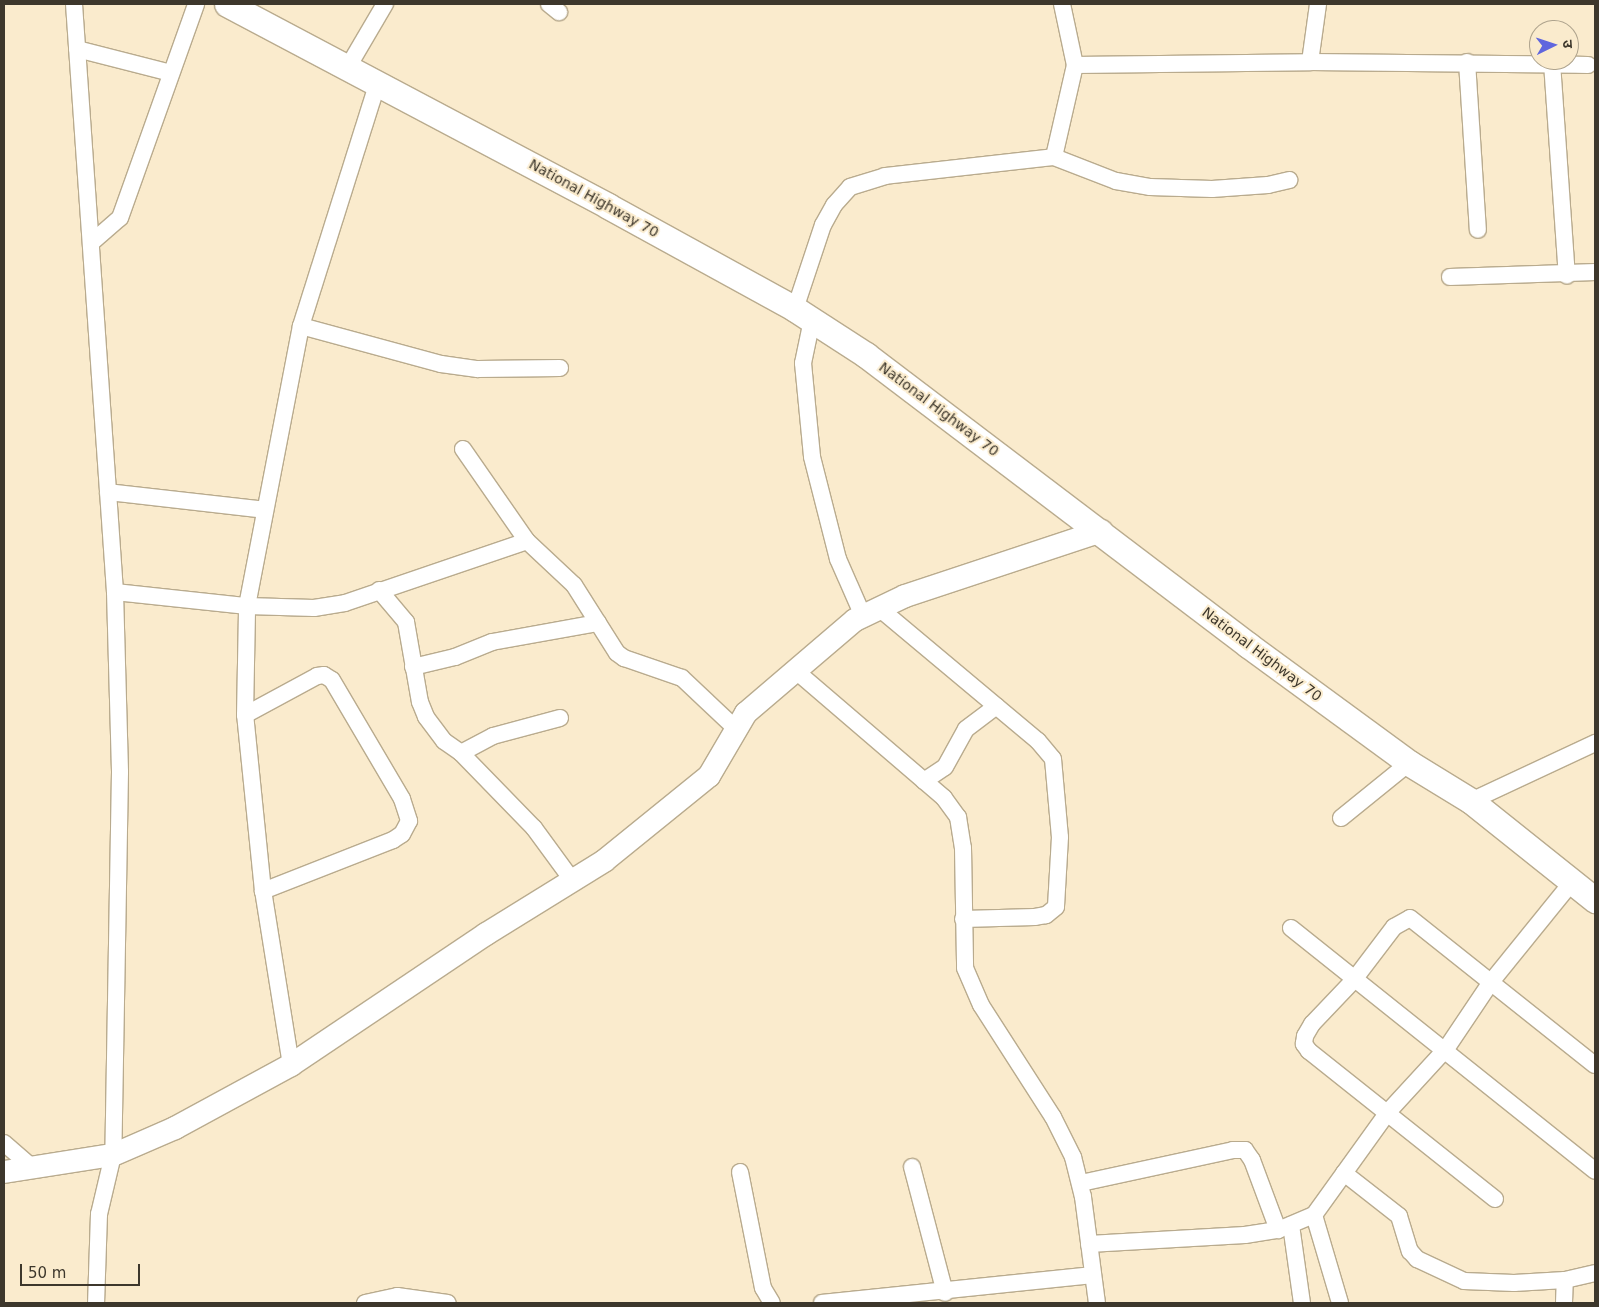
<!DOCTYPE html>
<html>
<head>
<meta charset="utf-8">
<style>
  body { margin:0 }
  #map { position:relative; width:1599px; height:1307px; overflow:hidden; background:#faebcd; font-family:"DejaVu Sans","Noto Sans Devanagari",sans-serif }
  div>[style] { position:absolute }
  .roads { filter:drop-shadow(1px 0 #b9ab8e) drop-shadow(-1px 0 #b9ab8e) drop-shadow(0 1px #b9ab8e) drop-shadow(0 -1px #b9ab8e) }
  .street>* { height:16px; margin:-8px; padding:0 8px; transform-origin:8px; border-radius:8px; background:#fff }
  .secondary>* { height:22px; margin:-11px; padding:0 11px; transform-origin:11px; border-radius:11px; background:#fff }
  .primary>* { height:25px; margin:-12.5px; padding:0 12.5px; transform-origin:12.5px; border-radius:12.5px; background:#fff }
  span { translate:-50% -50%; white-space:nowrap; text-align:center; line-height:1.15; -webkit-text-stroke:4px #faebcd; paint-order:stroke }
  .street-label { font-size:14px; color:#3d372c }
  .frame { position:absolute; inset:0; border:5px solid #3d372c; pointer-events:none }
  .north { position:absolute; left:1529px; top:20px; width:50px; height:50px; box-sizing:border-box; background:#faebcd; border:1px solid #aea38d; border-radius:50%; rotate:86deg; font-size:14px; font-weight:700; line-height:20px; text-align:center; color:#3d372c }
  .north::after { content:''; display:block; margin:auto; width:18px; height:22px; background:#6066de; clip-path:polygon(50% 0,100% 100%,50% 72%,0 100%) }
  .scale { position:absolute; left:20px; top:1264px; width:120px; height:22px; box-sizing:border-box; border:2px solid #3d372c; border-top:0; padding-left:6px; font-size:15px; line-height:18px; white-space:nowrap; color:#3d372c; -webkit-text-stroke:4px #faebcd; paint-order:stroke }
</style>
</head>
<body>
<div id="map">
  <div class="roads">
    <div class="street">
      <i style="left:74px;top:4px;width:589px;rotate:86.01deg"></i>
      <i style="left:115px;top:592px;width:180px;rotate:88.4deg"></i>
      <i style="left:120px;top:772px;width:383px;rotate:91deg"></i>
      <i style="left:113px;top:1155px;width:61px;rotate:103.3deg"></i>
      <i style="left:99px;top:1214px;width:89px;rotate:91.9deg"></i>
      <i style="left:549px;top:4px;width:13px;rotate:39deg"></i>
      <i style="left:1062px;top:4px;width:62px;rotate:78deg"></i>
      <i style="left:1075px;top:65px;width:235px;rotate:-0.7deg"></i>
      <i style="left:1310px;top:62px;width:278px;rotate:0.6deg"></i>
      <i style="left:77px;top:49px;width:97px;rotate:14.3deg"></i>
      <i style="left:1310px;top:62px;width:59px;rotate:-82.1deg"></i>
      <i style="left:1467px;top:62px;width:168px;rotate:86.3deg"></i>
      <i style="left:1552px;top:63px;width:213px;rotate:86deg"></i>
      <i style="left:1075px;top:65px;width:94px;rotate:102.9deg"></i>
      <i style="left:1054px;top:157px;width:66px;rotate:21.2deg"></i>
      <i style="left:1116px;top:181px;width:35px;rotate:10deg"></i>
      <i style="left:1150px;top:187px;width:62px;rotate:1.8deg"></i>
      <i style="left:1212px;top:189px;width:56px;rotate:-4.1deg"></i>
      <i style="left:1268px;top:185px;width:22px;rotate:-13deg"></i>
      <i style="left:348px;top:67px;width:73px;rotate:-59.6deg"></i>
      <i style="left:91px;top:243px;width:38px;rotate:-41deg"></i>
      <i style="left:120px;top:218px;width:227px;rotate:-70.4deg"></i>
      <i style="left:1450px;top:277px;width:145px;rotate:-2deg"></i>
      <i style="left:795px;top:309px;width:89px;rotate:-71.6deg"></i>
      <i style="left:823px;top:225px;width:23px;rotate:-61deg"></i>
      <i style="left:834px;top:205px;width:24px;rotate:-48deg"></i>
      <i style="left:850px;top:187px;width:37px;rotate:-17deg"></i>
      <i style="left:885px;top:176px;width:170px;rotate:-6.4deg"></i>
      <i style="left:812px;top:320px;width:44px;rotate:101.8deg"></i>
      <i style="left:803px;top:363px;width:94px;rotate:84.5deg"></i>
      <i style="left:812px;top:457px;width:105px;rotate:75.7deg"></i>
      <i style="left:838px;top:559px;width:62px;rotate:66.3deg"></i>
      <i style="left:301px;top:326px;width:145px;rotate:15.2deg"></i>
      <i style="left:441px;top:364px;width:37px;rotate:8deg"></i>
      <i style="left:478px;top:369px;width:82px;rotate:-0.7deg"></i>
      <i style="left:463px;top:449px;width:112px;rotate:55.2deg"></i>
      <i style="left:527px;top:541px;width:64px;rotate:43.1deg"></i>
      <i style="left:574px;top:585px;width:80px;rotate:57.7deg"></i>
      <i style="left:617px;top:653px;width:9px;rotate:36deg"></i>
      <i style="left:624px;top:658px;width:61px;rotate:19deg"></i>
      <i style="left:682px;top:678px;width:73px;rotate:43.3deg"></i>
      <i style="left:108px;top:492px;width:158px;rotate:6.5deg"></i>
      <i style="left:379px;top:590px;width:42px;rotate:49.8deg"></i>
      <i style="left:406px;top:622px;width:81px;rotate:80.1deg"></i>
      <i style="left:420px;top:702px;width:16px;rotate:68deg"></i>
      <i style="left:426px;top:717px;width:30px;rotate:53deg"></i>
      <i style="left:444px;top:741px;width:21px;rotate:35deg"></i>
      <i style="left:115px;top:592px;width:133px;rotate:6.1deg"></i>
      <i style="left:247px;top:606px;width:67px;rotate:1.7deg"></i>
      <i style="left:314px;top:608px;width:31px;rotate:-9deg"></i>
      <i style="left:345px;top:603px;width:192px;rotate:-18.8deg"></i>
      <i style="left:879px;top:608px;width:207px;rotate:39.9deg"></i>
      <i style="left:1038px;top:741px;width:23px;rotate:50deg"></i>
      <i style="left:1053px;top:759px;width:78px;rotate:84.9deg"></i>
      <i style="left:1060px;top:837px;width:70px;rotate:93.3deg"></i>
      <i style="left:1056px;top:907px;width:13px;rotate:141deg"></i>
      <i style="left:1046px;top:915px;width:11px;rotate:170deg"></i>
      <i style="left:1035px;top:917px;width:72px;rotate:178.4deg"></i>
      <i style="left:413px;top:667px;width:43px;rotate:-13.4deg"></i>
      <i style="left:455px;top:657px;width:40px;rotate:-22deg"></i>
      <i style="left:492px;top:642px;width:108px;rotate:-10.2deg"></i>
      <i style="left:796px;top:671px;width:195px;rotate:40.6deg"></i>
      <i style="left:944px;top:798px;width:24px;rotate:54deg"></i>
      <i style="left:958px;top:817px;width:31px;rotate:81deg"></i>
      <i style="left:963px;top:848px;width:120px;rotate:89deg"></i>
      <i style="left:965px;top:968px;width:40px;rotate:66.6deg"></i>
      <i style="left:981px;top:1005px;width:133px;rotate:57.3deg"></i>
      <i style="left:1053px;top:1117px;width:45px;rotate:63.4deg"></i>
      <i style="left:1073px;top:1157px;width:41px;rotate:76deg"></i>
      <i style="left:1083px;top:1197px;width:107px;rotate:82.5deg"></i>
      <i style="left:245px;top:715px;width:82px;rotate:-28.4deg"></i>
      <i style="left:317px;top:676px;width:7px;rotate:-8deg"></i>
      <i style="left:324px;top:675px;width:9px;rotate:32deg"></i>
      <i style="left:332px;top:680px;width:138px;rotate:59.5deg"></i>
      <i style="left:402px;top:799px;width:23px;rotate:72deg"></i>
      <i style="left:409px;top:821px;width:15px;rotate:118deg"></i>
      <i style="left:402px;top:834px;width:11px;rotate:146deg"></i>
      <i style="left:393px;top:840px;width:140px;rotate:158.6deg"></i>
      <i style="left:560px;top:718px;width:69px;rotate:165deg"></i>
      <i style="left:493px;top:736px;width:36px;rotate:152deg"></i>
      <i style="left:461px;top:753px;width:105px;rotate:45.8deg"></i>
      <i style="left:534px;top:828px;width:64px;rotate:53.8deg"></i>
      <i style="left:924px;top:781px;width:25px;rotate:-34deg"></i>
      <i style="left:945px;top:767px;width:43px;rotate:-61.1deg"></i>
      <i style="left:966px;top:729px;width:38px;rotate:-37deg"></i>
      <i style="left:1471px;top:801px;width:137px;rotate:-25.1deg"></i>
      <i style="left:1341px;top:818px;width:87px;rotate:-39deg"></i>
      <i style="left:1291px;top:928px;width:389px;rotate:38.6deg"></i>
      <i style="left:291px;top:1065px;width:176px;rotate:-99.1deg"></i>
      <i style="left:263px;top:891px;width:177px;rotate:-95.8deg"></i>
      <i style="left:245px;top:715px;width:109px;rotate:-88.9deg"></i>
      <i style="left:247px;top:606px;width:285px;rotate:-79.1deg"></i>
      <i style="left:301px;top:326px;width:256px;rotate:-72.5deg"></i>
      <i style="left:4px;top:1143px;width:37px;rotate:41deg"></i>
      <i style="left:912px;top:1167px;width:130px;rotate:75.3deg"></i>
      <i style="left:740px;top:1172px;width:118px;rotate:78.8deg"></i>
      <i style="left:763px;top:1288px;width:17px;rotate:59deg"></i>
      <i style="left:1344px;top:1173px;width:70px;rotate:38deg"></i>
      <i style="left:1399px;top:1216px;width:37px;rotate:73deg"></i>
      <i style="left:1410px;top:1251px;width:11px;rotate:49deg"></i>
      <i style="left:1417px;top:1259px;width:52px;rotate:25.1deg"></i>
      <i style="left:1464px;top:1281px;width:50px;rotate:2.3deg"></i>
      <i style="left:1514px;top:1283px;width:51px;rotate:-3.4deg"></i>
      <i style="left:1565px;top:1280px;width:31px;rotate:-13deg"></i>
      <i style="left:1081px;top:1183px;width:156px;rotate:-12.2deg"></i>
      <i style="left:1233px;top:1150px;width:12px"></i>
      <i style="left:1245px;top:1150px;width:12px;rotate:55deg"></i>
      <i style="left:1252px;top:1160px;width:75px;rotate:69.6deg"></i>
      <i style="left:1495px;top:1199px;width:238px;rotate:-141.5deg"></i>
      <i style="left:1309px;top:1051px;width:9px;rotate:-126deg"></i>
      <i style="left:1304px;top:1044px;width:8px;rotate:-83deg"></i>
      <i style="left:1305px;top:1036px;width:14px;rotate:-60deg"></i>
      <i style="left:1312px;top:1024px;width:59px;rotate:-46.4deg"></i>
      <i style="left:1353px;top:981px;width:68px;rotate:-52.8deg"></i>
      <i style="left:1394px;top:927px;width:18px;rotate:-29deg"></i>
      <i style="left:1410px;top:918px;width:236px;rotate:38.5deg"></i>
      <i style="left:1314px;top:1215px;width:127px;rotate:-54.3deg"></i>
      <i style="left:1388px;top:1112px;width:86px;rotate:-47.4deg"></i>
      <i style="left:1446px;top:1049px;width:81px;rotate:-56.1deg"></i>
      <i style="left:1491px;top:982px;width:129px;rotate:-51deg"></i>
      <i style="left:1291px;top:1225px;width:79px;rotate:82deg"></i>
      <i style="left:1089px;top:1244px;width:156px;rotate:-3.3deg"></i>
      <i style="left:1245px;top:1235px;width:33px;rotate:-9deg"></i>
      <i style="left:1278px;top:1230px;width:39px;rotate:-23deg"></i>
      <i style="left:1314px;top:1215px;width:92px;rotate:73.5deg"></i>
      <i style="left:365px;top:1303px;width:33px;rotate:-12deg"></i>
      <i style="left:397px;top:1296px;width:51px;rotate:7.8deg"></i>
      <i style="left:822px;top:1303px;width:272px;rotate:-5.9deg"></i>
      <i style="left:1564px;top:1303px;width:23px;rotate:-88deg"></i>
    </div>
    <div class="secondary">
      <i style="left:4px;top:1172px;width:110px;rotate:-8.9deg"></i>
      <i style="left:113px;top:1155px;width:68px;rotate:-23.5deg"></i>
      <i style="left:175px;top:1128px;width:132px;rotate:-28.5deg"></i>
      <i style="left:291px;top:1065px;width:235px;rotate:-33.9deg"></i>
      <i style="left:486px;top:934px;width:139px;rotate:-31.7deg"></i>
      <i style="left:604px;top:861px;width:135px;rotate:-39deg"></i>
      <i style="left:709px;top:776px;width:73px;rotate:-59.6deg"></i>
      <i style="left:746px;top:713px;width:143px;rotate:-40.5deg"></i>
      <i style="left:855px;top:620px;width:55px;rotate:-25.6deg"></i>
      <i style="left:905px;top:596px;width:207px;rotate:-18.3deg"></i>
    </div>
    <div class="primary">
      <i style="left:227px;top:4px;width:431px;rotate:27.9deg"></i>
      <i style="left:608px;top:206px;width:213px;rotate:28.8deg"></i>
      <i style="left:795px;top:309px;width:85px;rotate:32.9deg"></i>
      <i style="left:866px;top:355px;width:480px;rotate:37.2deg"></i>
      <i style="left:1248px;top:645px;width:200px;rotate:36.2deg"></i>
      <i style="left:1409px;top:763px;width:73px;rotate:31.5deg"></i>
      <i style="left:1471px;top:801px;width:159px;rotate:38.6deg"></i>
    </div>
  </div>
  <div class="street-label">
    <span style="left:594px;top:198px;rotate:29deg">National Highway 70</span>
    <span style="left:939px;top:409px;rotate:37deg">National Highway 70</span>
    <span style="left:1262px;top:654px;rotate:37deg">National Highway 70</span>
  </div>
  <div class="frame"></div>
  <div class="north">उ</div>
  <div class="scale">50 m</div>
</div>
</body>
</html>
